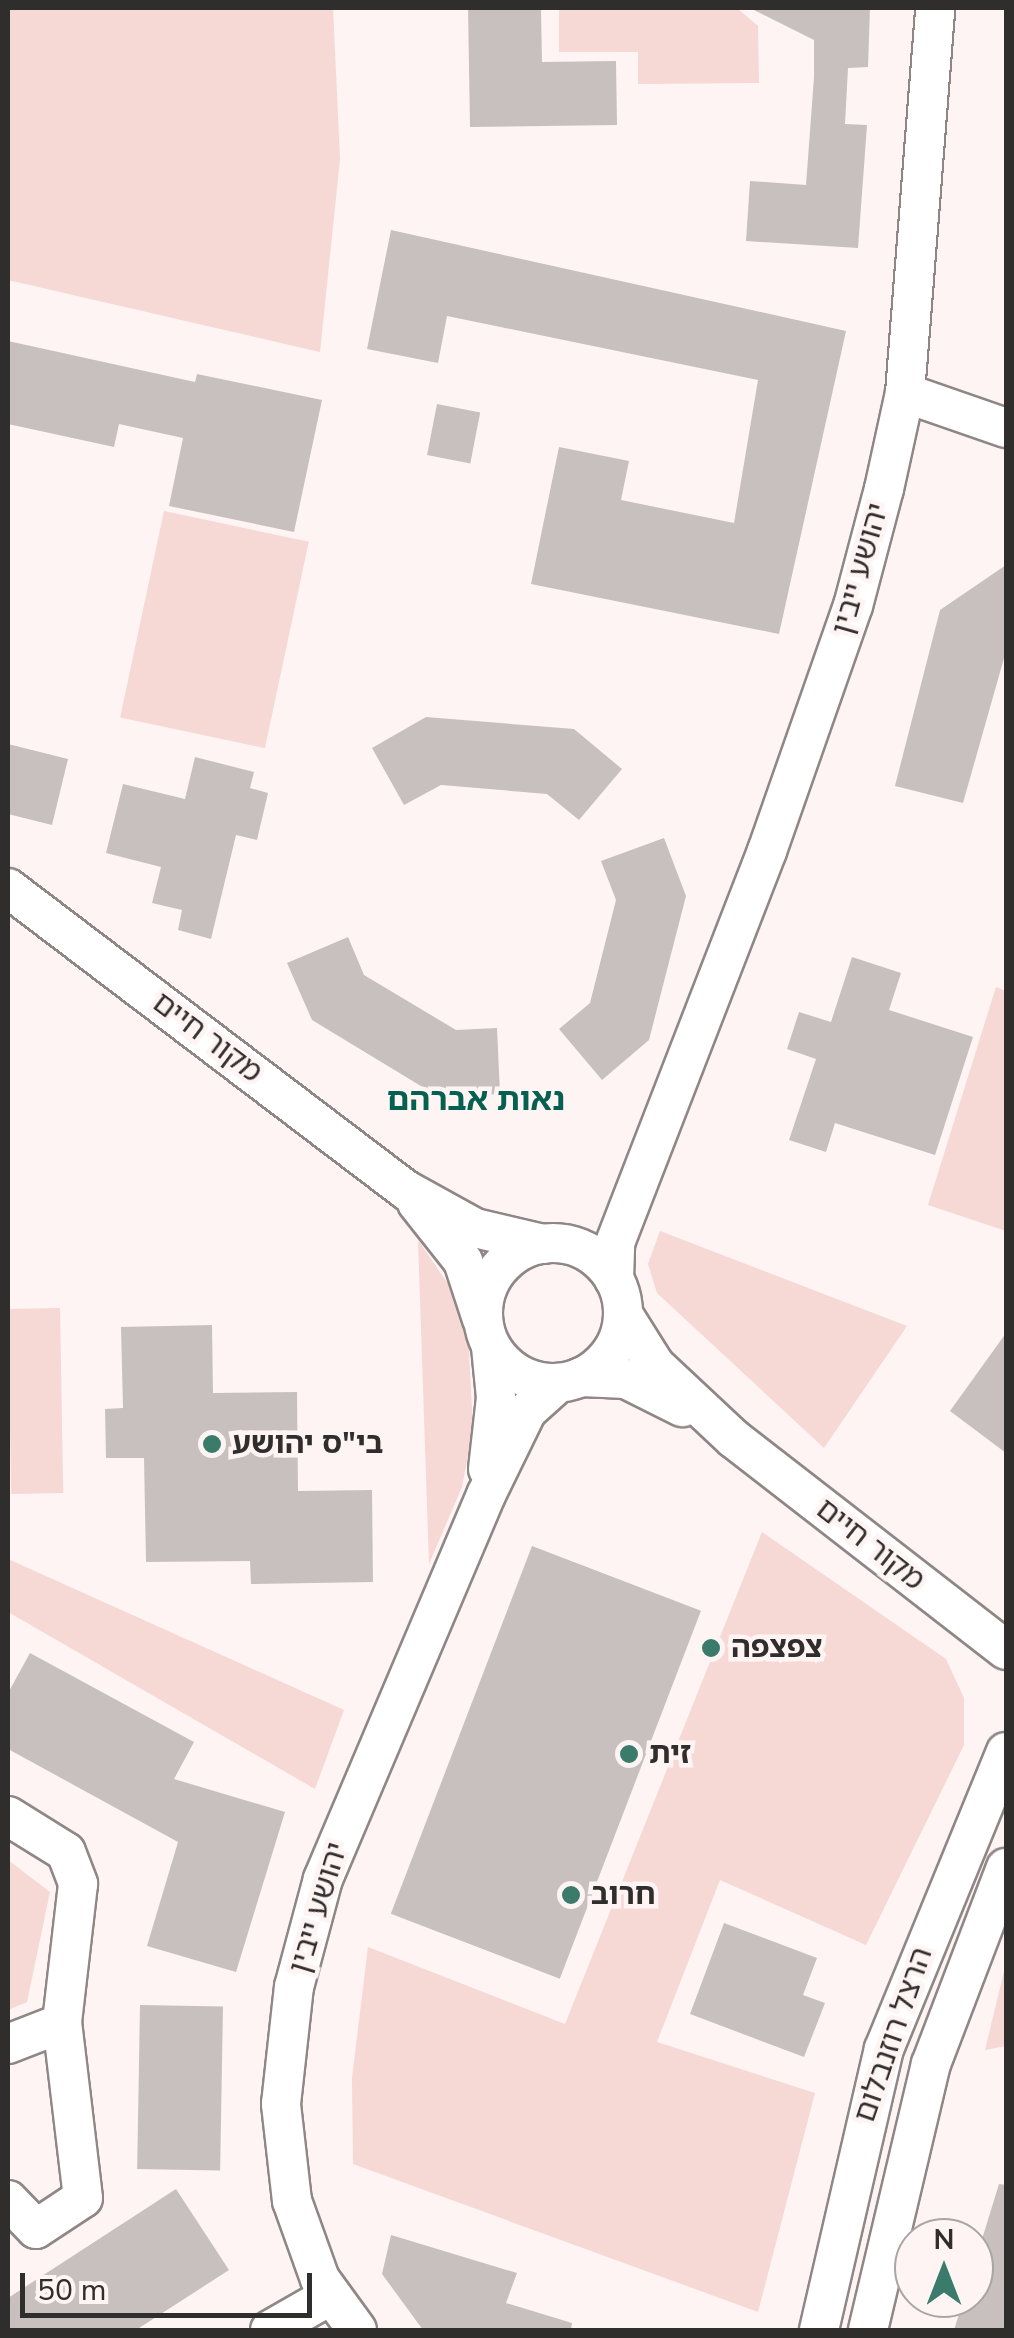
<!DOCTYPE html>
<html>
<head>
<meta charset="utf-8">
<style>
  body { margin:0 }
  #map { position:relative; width:1014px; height:2338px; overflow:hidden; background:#fdf4f3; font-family:"Nunito Sans","Noto Sans Hebrew",sans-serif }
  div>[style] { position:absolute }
  .green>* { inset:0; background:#f6d8d4; transform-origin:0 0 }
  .building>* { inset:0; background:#c8c0bf; transform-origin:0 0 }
  .roads { filter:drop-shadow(2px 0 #8f8786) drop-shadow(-2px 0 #8f8786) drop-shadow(0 2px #8f8786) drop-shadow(0 -2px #8f8786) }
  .minor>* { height:38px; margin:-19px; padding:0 19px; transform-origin:19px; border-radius:19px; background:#fff }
  .minor>.ring { margin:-19px; padding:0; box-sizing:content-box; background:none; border:38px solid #fff; border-radius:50% }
  .dots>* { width:28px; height:28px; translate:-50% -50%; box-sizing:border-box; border:5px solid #fdf4f3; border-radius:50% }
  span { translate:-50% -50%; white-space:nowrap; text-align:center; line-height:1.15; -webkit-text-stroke:9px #fdf4f3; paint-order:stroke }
  .street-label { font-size:30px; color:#302d2d }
  .poi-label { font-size:30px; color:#302d2d; font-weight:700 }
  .left { translate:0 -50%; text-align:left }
  .neighbourhood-label { font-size:32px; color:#066050; font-weight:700 }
  .frame { position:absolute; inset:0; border:10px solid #302d2d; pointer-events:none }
  .north { position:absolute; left:894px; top:2218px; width:100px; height:100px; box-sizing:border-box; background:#fdf4f3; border:2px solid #aba4a4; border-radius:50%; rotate:0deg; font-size:28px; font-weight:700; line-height:40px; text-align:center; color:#302d2d }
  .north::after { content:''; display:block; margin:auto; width:35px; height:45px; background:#3a7b6c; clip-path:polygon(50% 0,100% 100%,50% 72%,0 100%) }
  .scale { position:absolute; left:20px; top:2273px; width:292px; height:45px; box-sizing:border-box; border:5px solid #302d2d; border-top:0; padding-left:12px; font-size:30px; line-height:35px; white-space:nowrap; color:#302d2d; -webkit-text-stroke:8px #fdf4f3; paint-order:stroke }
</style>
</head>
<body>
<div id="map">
  <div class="green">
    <i style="clip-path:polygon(8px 8px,333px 8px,340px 159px,320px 352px,8px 280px)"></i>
    <i style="clip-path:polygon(559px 8px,737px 8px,758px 26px,759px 83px,638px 84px,638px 52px,559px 52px)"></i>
    <i style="left:164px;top:511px;width:148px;height:211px;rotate:12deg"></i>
    <i style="clip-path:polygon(996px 987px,1006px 991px,1006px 1231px,928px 1205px)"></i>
    <i style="clip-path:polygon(660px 1231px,907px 1326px,824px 1448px,657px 1293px,648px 1264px)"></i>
    <i style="clip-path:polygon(418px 1240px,457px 1297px,468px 1334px,473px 1428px,462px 1487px,429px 1564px)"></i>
    <i style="left:60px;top:1308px;width:185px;height:52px;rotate:89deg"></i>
    <i style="clip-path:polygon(762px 1532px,946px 1659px,964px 1698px,964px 1745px,866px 1945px,720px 1880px,657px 2042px,815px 2093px,758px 2312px,353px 2164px,352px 2078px,368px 1947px,565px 2024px)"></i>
    <i style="clip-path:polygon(8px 1559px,344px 1710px,315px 1789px,8px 1612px)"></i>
    <i style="clip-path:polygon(8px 1860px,50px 1892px,27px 2002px,8px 2010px)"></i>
    <i style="clip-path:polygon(1006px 1963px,1006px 2046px,985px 2050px)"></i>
  </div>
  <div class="building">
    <i style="clip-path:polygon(468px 8px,541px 8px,542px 62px,616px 61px,617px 125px,470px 127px)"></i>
    <i style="clip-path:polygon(750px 8px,870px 8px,868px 67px,848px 68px,845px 124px,867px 125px,858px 248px,746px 241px,750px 181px,806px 185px,814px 77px,814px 40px)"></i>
    <i style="clip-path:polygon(391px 230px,846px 331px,779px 634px,531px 584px,559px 447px,629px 461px,621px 500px,734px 523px,758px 380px,447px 316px,438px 363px,367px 349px)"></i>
    <i style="clip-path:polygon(8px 341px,195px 382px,197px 374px,322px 400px,294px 532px,169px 506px,183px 438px,119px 424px,114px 447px,8px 424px)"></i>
    <i style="left:437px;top:404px;width:44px;height:52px;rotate:11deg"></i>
    <i style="clip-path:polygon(1006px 565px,1006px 651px,963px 803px,895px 786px,940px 610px)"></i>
    <i style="clip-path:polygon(426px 717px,574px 729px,622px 769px,579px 820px,547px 794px,441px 785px,404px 805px,372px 748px)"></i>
    <i style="clip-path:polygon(8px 744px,68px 759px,52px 825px,8px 814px)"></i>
    <i style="clip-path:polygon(195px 757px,254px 772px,250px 788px,268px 793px,257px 840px,236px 835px,211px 939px,178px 930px,182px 910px,152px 903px,161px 867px,106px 853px,123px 784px,185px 799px)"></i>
    <i style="clip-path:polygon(664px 838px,686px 896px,649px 1040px,602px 1080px,559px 1029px,590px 1003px,616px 900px,601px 861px)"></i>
    <i style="clip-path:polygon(348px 937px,364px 975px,456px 1030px,497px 1028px,500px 1094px,439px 1097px,312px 1020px,287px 963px)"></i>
    <i style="clip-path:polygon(852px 957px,901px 973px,889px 1010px,973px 1037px,935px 1155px,835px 1123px,826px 1152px,789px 1140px,816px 1059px,787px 1049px,799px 1012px,831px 1022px)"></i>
    <i style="clip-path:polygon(212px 1325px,213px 1393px,297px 1392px,298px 1491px,372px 1490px,373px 1582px,251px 1584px,250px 1561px,146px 1562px,144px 1458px,106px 1458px,105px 1409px,123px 1408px,121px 1327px)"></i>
    <i style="clip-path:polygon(1006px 1333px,1006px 1453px,950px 1411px)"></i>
    <i style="left:532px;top:1546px;width:181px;height:394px;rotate:21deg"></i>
    <i style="clip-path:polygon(30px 1653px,194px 1742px,174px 1779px,285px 1812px,236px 1972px,147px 1946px,178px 1842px,8px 1749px,8px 1693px)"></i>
    <i style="clip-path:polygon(724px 1923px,817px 1958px,803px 1995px,825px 2003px,804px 2057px,690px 2014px)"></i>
    <i style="left:140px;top:2005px;width:83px;height:164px;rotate:1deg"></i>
    <i style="clip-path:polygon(999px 2184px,1006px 2185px,1006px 2330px,954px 2330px,964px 2298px,974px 2298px,974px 2265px)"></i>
    <i style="clip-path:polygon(176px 2189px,229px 2270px,136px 2330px,8px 2330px,8px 2298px)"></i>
    <i style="clip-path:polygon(391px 2235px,517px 2273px,506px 2303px,572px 2323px,571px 2330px,423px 2330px,382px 2274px)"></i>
  </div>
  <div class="roads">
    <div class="minor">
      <i style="left:905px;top:393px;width:107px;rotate:19.1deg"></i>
      <i style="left:8px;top:888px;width:500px;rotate:37.2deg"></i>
      <i style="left:406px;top:1190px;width:79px;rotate:28.8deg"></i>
      <i style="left:475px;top:1228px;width:70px;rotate:13.2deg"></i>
      <i style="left:417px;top:1203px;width:74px;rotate:51.6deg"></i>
      <i style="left:463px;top:1261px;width:61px;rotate:71.9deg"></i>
      <i class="ring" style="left:483px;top:1243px;width:102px;height:102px"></i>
      <i style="left:614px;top:1279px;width:36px;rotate:-88deg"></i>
      <i style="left:615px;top:1243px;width:420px;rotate:-68.8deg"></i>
      <i style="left:767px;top:851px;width:260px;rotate:-70.7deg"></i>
      <i style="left:853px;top:606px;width:121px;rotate:-75.2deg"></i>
      <i style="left:884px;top:489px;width:98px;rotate:-77.7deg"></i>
      <i style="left:905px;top:393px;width:386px;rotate:-85.5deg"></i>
      <i style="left:623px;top:1314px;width:60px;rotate:57.9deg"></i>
      <i style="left:655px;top:1365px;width:108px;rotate:43.1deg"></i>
      <i style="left:734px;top:1439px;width:344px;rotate:37.8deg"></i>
      <i style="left:581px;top:1377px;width:45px;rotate:2.5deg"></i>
      <i style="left:626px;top:1379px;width:63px;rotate:26.6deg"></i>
      <i style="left:488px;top:1469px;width:71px;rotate:-83.6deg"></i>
      <i style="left:496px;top:1398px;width:51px;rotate:-95.6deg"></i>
      <i style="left:8px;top:1816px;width:68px;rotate:31.8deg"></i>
      <i style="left:66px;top:1852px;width:34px;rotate:69deg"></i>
      <i style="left:78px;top:1884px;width:140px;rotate:96.6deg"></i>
      <i style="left:62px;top:2023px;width:58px;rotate:158.7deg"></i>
      <i style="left:8px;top:2200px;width:40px;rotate:46deg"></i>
      <i style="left:36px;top:2229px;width:56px;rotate:-33.4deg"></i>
      <i style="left:83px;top:2198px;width:176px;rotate:-96.8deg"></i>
      <i style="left:270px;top:2330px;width:70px;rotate:-29.8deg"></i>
      <i style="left:357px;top:2330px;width:63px;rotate:-126deg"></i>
      <i style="left:320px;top:2279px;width:83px;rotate:-109.7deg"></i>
      <i style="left:292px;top:2201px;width:98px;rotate:-96.5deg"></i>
      <i style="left:281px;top:2104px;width:118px;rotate:-83.7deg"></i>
      <i style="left:294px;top:1987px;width:112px;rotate:-75deg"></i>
      <i style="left:323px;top:1879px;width:417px;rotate:-67deg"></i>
      <i style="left:486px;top:1495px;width:93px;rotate:-64deg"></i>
      <i style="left:527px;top:1411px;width:42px;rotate:-42.1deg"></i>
      <i style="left:819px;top:2330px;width:288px;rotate:-77deg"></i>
      <i style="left:884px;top:2049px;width:321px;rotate:-67.7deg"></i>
      <i style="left:868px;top:2330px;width:273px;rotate:-76.7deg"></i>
      <i style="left:931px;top:2064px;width:210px;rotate:-69.1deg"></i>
    </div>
  </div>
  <div class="dots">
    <i style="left:212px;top:1444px;background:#3a7b6c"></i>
    <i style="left:711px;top:1648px;background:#3a7b6c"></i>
    <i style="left:629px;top:1754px;background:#3a7b6c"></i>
    <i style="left:571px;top:1895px;background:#3a7b6c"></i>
  </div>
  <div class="street-label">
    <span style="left:861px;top:569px;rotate:-74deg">יהושע ייבין</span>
    <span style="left:207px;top:1038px;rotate:37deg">מקור חיים</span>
    <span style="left:870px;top:1545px;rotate:38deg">מקור חיים</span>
    <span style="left:319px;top:1908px;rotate:-73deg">יהושע ייבין</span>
    <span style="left:894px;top:2035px;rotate:-71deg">הרצל רוזנבלום</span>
  </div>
  <div class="poi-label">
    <span class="left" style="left:232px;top:1444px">בי"ס יהושע</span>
    <span class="left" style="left:731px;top:1648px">צפצפה</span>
    <span class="left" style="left:649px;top:1754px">זית</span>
    <span class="left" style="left:591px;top:1895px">חרוב</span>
  </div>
  <div class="neighbourhood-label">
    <span style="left:476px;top:1100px">נאות אברהם</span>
  </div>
  <div class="frame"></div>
  <div class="north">N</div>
  <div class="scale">50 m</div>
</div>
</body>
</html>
